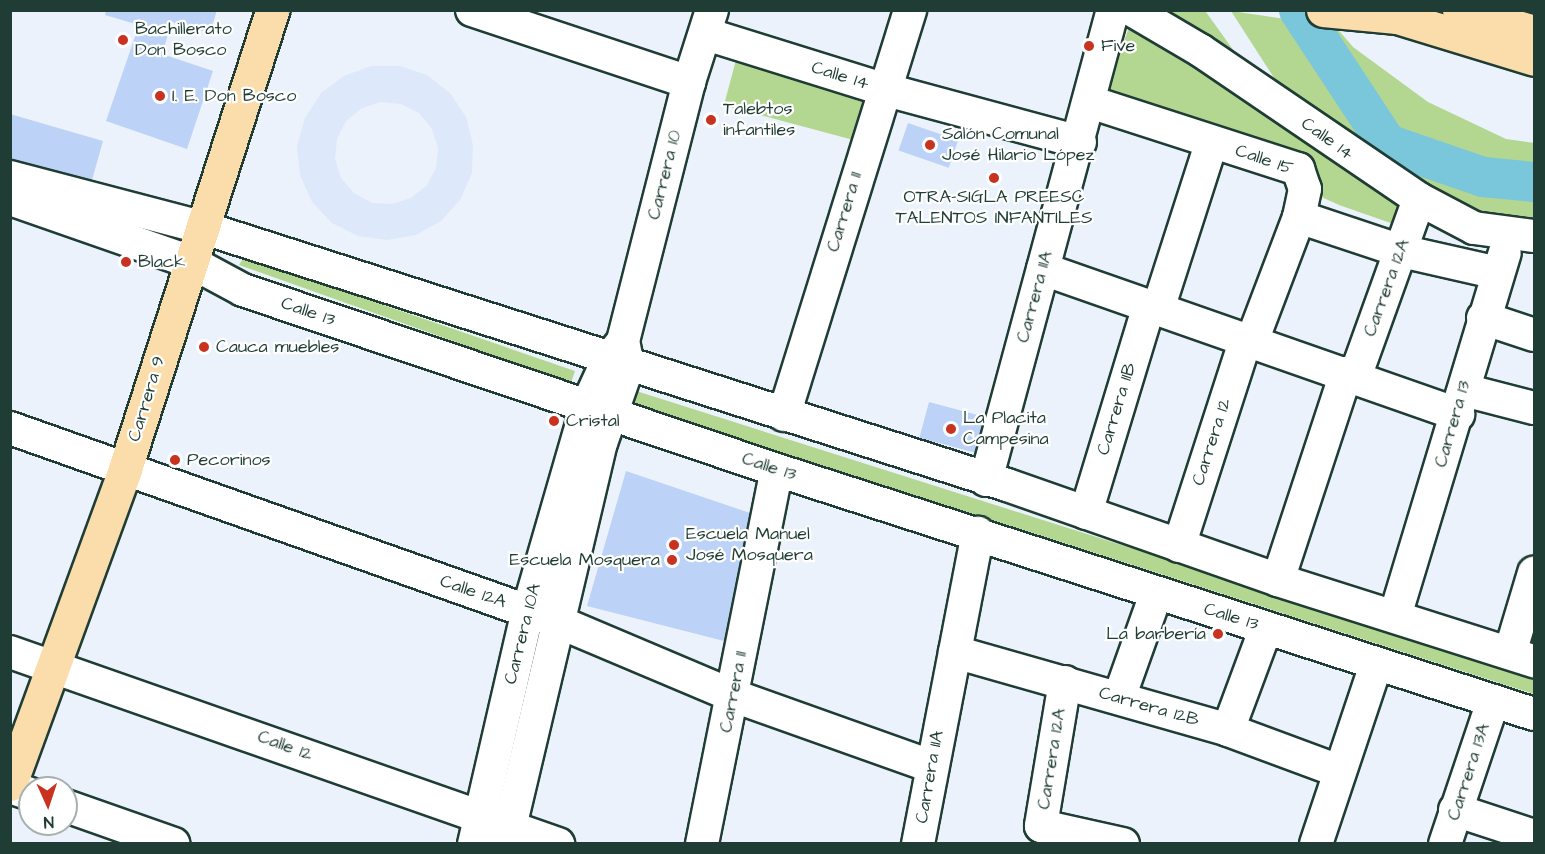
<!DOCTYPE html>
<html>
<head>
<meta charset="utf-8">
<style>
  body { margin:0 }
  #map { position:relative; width:1545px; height:854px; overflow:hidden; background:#ebf2fc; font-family:"Architects Daughter",sans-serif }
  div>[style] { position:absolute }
  .built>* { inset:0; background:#dde8fa }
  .green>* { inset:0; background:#b3d791; transform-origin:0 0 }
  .river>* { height:40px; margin:-20px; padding:0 20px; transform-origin:20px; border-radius:20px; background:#7ac6da }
  .building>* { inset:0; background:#bcd2f6; transform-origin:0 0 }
  .roads { filter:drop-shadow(2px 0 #1f3d34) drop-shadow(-2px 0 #1f3d34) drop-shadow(0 2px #1f3d34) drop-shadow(0 -2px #1f3d34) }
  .minor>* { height:32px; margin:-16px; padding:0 16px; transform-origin:16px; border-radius:16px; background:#fff }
  .major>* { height:33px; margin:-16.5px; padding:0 16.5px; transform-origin:16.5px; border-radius:16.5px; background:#fbddab }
  .dots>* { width:16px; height:16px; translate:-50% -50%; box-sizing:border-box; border:3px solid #fff; border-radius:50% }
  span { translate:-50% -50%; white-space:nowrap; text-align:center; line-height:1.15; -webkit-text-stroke:4.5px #fff; paint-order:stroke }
  .poi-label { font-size:18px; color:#1f3d34 }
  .left { translate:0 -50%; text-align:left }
  .right { translate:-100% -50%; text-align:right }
  .street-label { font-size:18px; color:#1f3d34 }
  .frame { position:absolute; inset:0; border:12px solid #1f3d34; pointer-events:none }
  .north { position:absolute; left:18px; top:776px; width:60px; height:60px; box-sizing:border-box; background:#fff; border:2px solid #a5b1ae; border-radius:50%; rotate:177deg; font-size:16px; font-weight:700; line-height:24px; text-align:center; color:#1f3d34 }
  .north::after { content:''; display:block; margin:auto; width:21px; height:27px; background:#c8321e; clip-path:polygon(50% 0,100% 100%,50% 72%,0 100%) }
</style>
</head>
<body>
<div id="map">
  <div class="built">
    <i style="clip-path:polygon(evenodd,371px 66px,400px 66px,427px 75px,450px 93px,466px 117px,473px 145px,472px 173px,460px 200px,441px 221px,416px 235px,387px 240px,358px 236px,332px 223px,312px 202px,300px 175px,297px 146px,305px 118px,321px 93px,344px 76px,371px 66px,381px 102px,401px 104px,419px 113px,432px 129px,438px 148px,436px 168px,427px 185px,411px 198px,392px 204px,372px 203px,354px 193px,341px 178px,335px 159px,337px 139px,346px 121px,362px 108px,381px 102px)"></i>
  </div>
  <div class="green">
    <i style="clip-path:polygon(1135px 11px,1206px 12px,1249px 72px,1406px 202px,1402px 227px,1339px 205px,1142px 115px,1099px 86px,1117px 60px)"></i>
    <i style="clip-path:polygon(1231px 11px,1335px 26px,1353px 47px,1428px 102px,1506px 139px,1534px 143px,1534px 223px,1483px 217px,1441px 196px,1278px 84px)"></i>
    <i style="left:736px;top:60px;width:138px;height:47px;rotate:15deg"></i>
    <i style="clip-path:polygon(244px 257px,575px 371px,571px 383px,239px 265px)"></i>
    <i style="clip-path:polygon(630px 389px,1534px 676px,1534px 694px,625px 402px)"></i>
  </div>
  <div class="river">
    <i style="left:1299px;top:10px;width:160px;rotate:56.7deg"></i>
    <i style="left:1387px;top:144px;width:102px;rotate:19deg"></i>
    <i style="left:1483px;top:177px;width:51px;rotate:5.6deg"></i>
  </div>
  <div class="building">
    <i style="clip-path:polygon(106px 10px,217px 10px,210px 33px,172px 22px,162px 54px,213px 71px,187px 149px,106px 121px,139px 25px,105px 15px)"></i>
    <i style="clip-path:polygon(10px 114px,103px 141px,92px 180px,10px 160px)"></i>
    <i style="left:908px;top:123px;width:53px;height:29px;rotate:19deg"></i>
    <i style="left:929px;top:402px;width:57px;height:37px;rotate:15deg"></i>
    <i style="clip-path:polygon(626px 471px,750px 513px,724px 641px,587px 606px)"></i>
  </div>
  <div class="roads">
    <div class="minor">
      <i style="left:472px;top:10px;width:229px;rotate:18.4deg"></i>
      <i style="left:1132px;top:10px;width:79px;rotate:30.5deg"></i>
      <i style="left:1200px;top:50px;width:265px;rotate:34.2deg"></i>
      <i style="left:1419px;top:199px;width:62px;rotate:27.8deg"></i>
      <i style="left:1474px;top:228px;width:61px;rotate:7.6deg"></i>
      <i style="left:706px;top:34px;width:185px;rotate:17.3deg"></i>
      <i style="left:883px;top:89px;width:204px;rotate:15.1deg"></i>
      <i style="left:1090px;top:102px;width:219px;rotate:17.9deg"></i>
      <i style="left:1298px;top:169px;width:21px;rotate:71deg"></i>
      <i style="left:1305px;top:189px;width:29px;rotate:102deg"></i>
      <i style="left:1299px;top:217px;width:108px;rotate:18.4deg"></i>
      <i style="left:1401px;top:251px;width:99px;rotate:12.8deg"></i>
      <i style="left:10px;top:177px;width:197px;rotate:14.7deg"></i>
      <i style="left:201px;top:227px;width:846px;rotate:17.75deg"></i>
      <i style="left:1007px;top:485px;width:287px;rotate:19.3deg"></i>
      <i style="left:1278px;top:580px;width:269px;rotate:17.6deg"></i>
      <i style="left:10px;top:199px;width:192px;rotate:19.2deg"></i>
      <i style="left:191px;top:262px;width:59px;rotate:28.3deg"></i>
      <i style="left:243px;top:290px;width:564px;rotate:18.63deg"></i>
      <i style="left:777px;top:470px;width:795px;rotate:17.87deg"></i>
      <i style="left:1043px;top:269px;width:440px;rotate:19.3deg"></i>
      <i style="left:1158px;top:309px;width:173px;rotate:-72.2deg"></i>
      <i style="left:1483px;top:318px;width:54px;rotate:18.4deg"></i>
      <i style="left:1252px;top:341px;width:133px;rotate:-69.2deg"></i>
      <i style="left:1355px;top:377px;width:189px;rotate:-70.2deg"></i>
      <i style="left:1464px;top:390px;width:72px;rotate:14.4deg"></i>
      <i style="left:784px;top:415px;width:424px;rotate:-72.7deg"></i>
      <i style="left:10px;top:428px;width:584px;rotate:19.49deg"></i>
      <i style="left:561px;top:623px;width:188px;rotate:22.9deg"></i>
      <i style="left:734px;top:696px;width:209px;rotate:19.6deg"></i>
      <i style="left:986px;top:480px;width:487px;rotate:-74.9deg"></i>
      <i style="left:1086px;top:513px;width:216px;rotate:-73.1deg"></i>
      <i style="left:1179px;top:546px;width:219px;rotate:-72.1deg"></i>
      <i style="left:1278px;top:580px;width:218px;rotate:-71.8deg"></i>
      <i style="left:1396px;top:613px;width:376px;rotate:-73.2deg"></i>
      <i style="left:10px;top:652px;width:581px;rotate:19.31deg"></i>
      <i style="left:955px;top:652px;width:284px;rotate:15.9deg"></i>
      <i style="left:1228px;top:730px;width:118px;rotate:20.3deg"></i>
      <i style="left:1510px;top:653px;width:84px;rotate:-73.3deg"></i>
      <i style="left:1065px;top:682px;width:146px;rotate:99.5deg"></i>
      <i style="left:1041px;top:826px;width:84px;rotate:12.4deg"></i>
      <i style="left:1119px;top:698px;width:110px;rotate:-70.4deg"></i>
      <i style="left:1228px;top:730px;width:109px;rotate:-69.6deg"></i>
      <i style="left:10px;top:787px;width:21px;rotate:19deg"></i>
      <i style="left:66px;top:806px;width:114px;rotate:19.4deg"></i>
      <i style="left:1455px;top:810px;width:83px;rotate:18.2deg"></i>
      <i style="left:474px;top:844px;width:239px;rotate:-77deg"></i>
      <i style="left:528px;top:611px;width:213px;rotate:-73.9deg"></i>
      <i style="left:587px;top:406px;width:51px;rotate:-65.5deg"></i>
      <i style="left:608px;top:360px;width:21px;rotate:-51deg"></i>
      <i style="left:506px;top:844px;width:412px;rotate:-76.7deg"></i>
      <i style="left:601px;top:443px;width:82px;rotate:-70.7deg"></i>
      <i style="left:628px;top:366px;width:25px;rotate:-101deg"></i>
      <i style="left:623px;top:341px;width:267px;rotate:-75.7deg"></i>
      <i style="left:689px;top:82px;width:76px;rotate:-72.3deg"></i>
      <i style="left:702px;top:844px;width:381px;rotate:-78.7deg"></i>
      <i style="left:918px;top:844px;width:317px;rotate:-79.1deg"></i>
      <i style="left:1316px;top:844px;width:189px;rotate:-71.5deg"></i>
      <i style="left:1445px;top:844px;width:151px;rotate:-71.4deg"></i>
    </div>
    <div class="major">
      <i style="left:1323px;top:10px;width:74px;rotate:5.4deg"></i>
      <i style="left:1397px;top:17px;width:143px;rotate:17deg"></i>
      <i style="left:1459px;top:10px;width:78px;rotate:16.3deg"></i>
      <i style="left:10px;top:784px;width:335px;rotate:-69.9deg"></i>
      <i style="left:125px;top:469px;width:482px;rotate:-72.2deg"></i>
    </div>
  </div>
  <div class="dots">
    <i style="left:123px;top:40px;background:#c8321e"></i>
    <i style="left:1089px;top:46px;background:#c8321e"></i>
    <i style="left:160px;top:96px;background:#c8321e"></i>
    <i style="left:711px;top:120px;background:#c8321e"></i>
    <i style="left:930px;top:145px;background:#c8321e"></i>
    <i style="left:994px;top:178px;background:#c8321e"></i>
    <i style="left:126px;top:262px;background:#c8321e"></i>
    <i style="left:204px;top:347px;background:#c8321e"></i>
    <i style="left:554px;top:421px;background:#c8321e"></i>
    <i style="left:951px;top:429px;background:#c8321e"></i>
    <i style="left:175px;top:460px;background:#c8321e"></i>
    <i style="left:674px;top:545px;background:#c8321e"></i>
    <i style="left:672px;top:560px;background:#c8321e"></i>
    <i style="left:1218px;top:634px;background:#c8321e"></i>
  </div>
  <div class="poi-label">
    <span class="left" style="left:135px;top:40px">Bachillerato<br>Don Bosco</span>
    <span class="left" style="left:1101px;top:46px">Five</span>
    <span class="left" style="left:172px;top:96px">I. E. Don Bosco</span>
    <span class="left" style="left:723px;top:120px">Talebtos<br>infantiles</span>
    <span class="left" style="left:942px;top:145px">Salón Comunal<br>José Hilario López</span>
    <span style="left:994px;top:208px">OTRA-SIGLA PREESC<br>TALENTOS INFANTILES</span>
    <span class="left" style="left:138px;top:262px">Black</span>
    <span class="left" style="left:216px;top:347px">Cauca muebles</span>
    <span class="left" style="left:963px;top:429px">La Placita<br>Campesina</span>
    <span class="left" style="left:566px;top:421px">Cristal</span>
    <span class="left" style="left:187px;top:460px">Pecorinos</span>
    <span class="left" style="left:686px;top:545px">Escuela Manuel<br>José Mosquera</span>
    <span class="right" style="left:660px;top:560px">Escuela Mosquera</span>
    <span class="right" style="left:1206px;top:634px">La barbería</span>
  </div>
  <div class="street-label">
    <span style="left:840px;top:76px;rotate:17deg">Calle 14</span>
    <span style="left:1327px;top:139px;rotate:36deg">Calle 14</span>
    <span style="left:1264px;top:160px;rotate:19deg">Calle 15</span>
    <span style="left:665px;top:175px;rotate:-76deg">Carrera 10</span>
    <span style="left:845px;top:212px;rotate:-73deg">Carrera 11</span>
    <span style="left:1387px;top:288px;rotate:-70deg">Carrera 12A</span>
    <span style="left:1035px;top:297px;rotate:-75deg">Carrera 11A</span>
    <span style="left:308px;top:312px;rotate:19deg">Calle 13</span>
    <span style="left:147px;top:399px;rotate:-73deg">Carrera 9</span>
    <span style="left:1117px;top:409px;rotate:-73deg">Carrera 11B</span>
    <span style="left:1453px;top:424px;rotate:-74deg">Carrera 13</span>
    <span style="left:1212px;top:442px;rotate:-72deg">Carrera 12</span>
    <span style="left:769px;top:467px;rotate:18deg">Calle 13</span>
    <span style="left:473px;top:592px;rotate:19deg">Calle 12A</span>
    <span style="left:1231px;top:617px;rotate:17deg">Calle 13</span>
    <span style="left:523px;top:634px;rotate:-76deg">Carrera 10A</span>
    <span style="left:734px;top:692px;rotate:-79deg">Carrera 11</span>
    <span style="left:1149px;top:707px;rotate:16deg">Carrera 12B</span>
    <span style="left:285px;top:746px;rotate:20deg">Calle 12</span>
    <span style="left:1052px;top:759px;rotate:-81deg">Carrera 12A</span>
    <span style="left:1469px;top:772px;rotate:-72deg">Carrera 13A</span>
    <span style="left:930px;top:777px;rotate:-80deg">Carrera 11A</span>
  </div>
  <div class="frame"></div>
  <div class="north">N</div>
</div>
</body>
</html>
